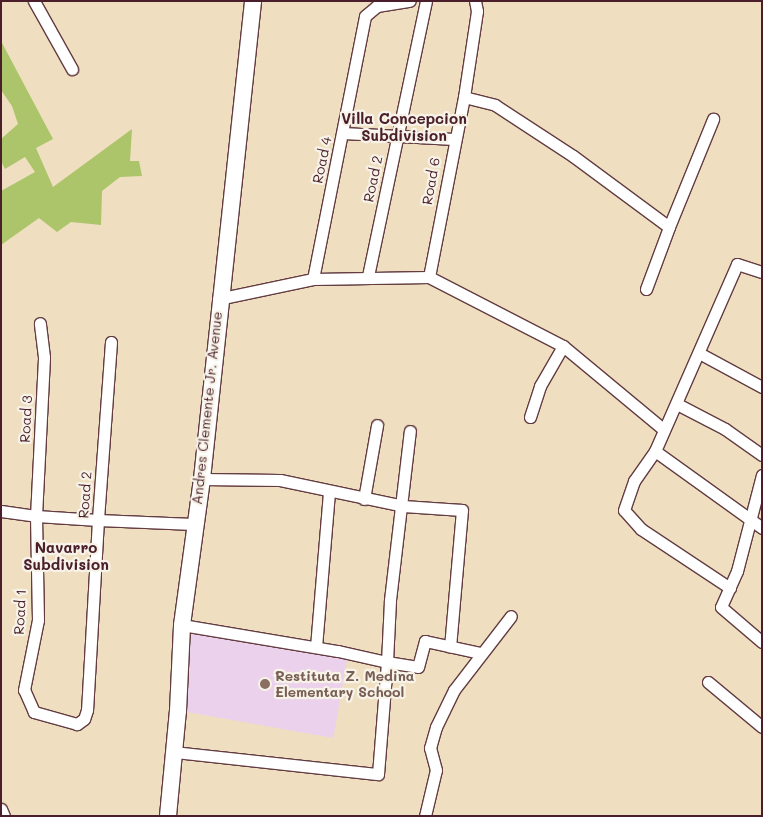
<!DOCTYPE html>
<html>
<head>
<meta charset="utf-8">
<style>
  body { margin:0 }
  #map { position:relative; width:763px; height:817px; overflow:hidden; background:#efdfc0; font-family:Mali,sans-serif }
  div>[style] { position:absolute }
  .built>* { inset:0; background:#ebd1eb; transform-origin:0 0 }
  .green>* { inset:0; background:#acc56a }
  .roads { filter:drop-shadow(1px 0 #633c41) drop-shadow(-1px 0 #633c41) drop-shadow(0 1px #633c41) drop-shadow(0 -1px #633c41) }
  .street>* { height:11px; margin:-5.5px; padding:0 5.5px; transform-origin:5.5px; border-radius:5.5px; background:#fff }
  .secondary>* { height:16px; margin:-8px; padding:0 8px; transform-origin:8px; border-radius:8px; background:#fff }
  .dots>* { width:14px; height:14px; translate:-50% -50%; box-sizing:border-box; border:2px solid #f7f3e8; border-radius:50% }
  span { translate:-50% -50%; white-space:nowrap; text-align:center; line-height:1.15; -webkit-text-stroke:4.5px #f7f3e8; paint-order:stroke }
  .street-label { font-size:14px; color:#4a1f2b }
  .education-label { font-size:14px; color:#785e54; font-weight:700 }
  .left { translate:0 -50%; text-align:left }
  .neighbourhood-label { font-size:15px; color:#4a1f2b; font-weight:700 }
  .frame { position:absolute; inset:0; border:2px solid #4a1f2b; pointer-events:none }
</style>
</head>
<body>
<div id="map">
  <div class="built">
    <i style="left:188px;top:629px;width:162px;height:82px;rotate:10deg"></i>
  </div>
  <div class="green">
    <i style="clip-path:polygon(1px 41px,53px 139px,36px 148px,53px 187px,132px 129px,130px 161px,139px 161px,142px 176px,120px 177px,102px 191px,101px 225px,71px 222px,57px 232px,39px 218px,1px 245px,1px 191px,35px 172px,25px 157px,5px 169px,1px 161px,1px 139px,18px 124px,12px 106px,1px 90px)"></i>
  </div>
  <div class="roads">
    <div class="street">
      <i style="left:34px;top:1px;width:78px;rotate:60.8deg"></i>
      <i style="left:464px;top:97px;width:32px;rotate:14deg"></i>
      <i style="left:495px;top:105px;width:93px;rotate:33.2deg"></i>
      <i style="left:573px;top:156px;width:119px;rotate:36.5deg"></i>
      <i style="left:669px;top:227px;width:117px;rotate:-67.8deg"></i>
      <i style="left:343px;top:133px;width:111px;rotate:3.1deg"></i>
      <i style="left:368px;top:276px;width:281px;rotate:-78.1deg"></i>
      <i style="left:429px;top:277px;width:183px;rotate:-79deg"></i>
      <i style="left:464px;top:97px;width:87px;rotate:-81.4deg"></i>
      <i style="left:477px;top:11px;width:10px;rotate:-101deg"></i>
      <i style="left:313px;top:279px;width:268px;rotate:-78.8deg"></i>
      <i style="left:365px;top:16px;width:16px;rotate:-40deg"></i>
      <i style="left:377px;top:6px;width:33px;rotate:-9deg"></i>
      <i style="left:646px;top:289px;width:66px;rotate:-69.6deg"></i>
      <i style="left:218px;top:299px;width:97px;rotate:-11.9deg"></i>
      <i style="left:313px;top:279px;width:116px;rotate:-1deg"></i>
      <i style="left:429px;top:277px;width:151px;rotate:27.2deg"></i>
      <i style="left:111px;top:342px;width:178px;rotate:94.2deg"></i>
      <i style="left:98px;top:520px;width:190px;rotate:93.3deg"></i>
      <i style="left:87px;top:710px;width:9px;rotate:108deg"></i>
      <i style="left:84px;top:719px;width:9px;rotate:144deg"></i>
      <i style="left:77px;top:724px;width:45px;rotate:-164.4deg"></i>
      <i style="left:34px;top:712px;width:24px;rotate:-114deg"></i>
      <i style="left:24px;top:690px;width:71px;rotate:-78.7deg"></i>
      <i style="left:38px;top:620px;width:104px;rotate:-91.1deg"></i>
      <i style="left:36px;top:516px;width:62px;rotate:3.7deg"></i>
      <i style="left:98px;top:520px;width:95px;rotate:2.4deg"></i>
      <i style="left:699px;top:353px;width:72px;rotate:28.4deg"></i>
      <i style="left:677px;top:404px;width:54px;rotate:27.5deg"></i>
      <i style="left:725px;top:429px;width:45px;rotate:35.1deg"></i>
      <i style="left:530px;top:417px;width:33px;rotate:-72deg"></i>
      <i style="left:540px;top:386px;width:46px;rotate:-60.1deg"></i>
      <i style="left:563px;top:346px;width:130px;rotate:39.7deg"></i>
      <i style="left:655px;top:451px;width:204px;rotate:-66.3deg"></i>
      <i style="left:737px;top:264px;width:26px;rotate:18deg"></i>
      <i style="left:762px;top:475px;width:99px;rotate:104.6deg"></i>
      <i style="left:737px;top:571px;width:39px;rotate:114deg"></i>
      <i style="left:721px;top:607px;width:54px;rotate:40.5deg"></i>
      <i style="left:202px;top:479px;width:78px;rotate:0.7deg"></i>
      <i style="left:280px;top:480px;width:126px;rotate:11.9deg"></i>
      <i style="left:403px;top:506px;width:59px;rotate:3.9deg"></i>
      <i style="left:462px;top:510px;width:137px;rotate:95deg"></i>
      <i style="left:364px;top:499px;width:75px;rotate:-80deg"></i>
      <i style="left:1px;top:511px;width:35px;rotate:8deg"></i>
      <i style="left:36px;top:516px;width:159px;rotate:-87.1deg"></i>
      <i style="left:44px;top:357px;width:34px;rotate:-97deg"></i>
      <i style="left:730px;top:588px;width:107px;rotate:-146.5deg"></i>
      <i style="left:641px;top:529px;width:25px;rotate:-132deg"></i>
      <i style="left:624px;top:510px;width:31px;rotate:-71deg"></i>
      <i style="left:634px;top:481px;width:37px;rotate:-55deg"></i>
      <i style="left:655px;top:451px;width:132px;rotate:35.7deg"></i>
      <i style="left:182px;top:625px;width:158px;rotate:9.5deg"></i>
      <i style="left:338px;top:651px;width:50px;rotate:12.7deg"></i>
      <i style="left:387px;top:662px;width:62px;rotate:-87.2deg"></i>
      <i style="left:390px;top:600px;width:170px;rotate:-83.3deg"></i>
      <i style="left:316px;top:647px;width:156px;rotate:-85.2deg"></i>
      <i style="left:708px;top:682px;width:70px;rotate:39.8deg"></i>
      <i style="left:174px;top:752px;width:205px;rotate:6.2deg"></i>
      <i style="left:378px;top:774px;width:112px;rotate:-85.4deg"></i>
      <i style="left:387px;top:662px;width:31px;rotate:9deg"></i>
      <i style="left:418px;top:667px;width:27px;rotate:-75deg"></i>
      <i style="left:425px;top:641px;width:56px;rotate:12.3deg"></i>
      <i style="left:1px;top:809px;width:8px;rotate:67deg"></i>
      <i style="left:425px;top:816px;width:47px;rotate:-76.6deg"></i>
      <i style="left:436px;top:770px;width:23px;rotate:-105deg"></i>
      <i style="left:430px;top:748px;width:22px;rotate:-74deg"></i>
      <i style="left:436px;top:727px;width:41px;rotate:-64.1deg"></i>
      <i style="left:454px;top:690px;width:93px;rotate:-52.4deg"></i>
    </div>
    <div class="secondary">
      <i style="left:168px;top:816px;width:105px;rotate:-84.6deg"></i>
      <i style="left:178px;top:711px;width:86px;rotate:-87.3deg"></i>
      <i style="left:182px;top:625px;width:147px;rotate:-82.2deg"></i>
      <i style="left:202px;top:479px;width:481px;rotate:-83.9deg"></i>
    </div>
  </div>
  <div class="dots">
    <i style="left:265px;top:684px;background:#8d6e63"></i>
  </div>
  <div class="street-label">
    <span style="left:322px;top:160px;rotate:-78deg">Road 4</span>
    <span style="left:373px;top:179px;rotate:-78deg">Road 2</span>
    <span style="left:431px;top:181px;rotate:-80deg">Road 6</span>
    <span style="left:207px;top:408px;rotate:-84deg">Andres Clemente Jr. Avenue</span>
    <span style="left:26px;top:419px;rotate:-87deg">Road 3</span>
    <span style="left:85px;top:495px;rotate:-86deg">Road 2</span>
    <span style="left:20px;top:612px;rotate:-87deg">Road 1</span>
  </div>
  <div class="education-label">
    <span class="left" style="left:275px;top:684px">Restituta Z. Medina<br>Elementary School</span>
  </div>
  <div class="neighbourhood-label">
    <span style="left:404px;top:127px">Villa Concepcion<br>Subdivision</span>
    <span style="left:66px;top:556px">Navarro<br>Subdivision</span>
  </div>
  <div class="frame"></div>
</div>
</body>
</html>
